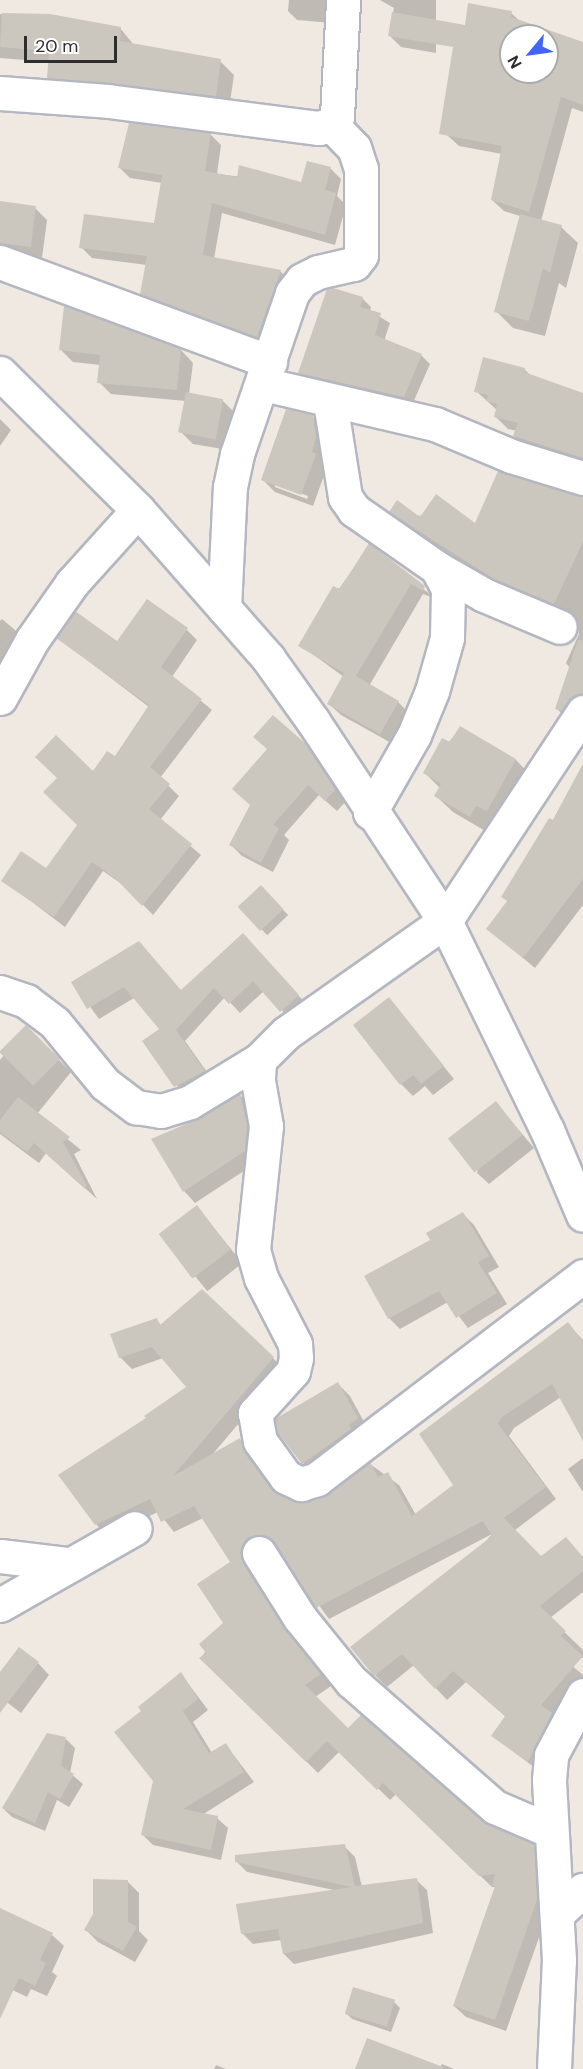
<!DOCTYPE html>
<html>
<head>
<meta charset="utf-8">
<style>
  body { margin:0 }
  #map { position:relative; width:583px; height:2069px; overflow:hidden; background:#efe9e1; font-family:"DM Sans",sans-serif }
  div>[style] { position:absolute }
  .shadow>* { inset:0; background:#0003; transform-origin:0 0 }
  .building>* { inset:0; background:#cbc7bf; transform-origin:0 0 }
  .roads { filter:drop-shadow(2px 0 #b4b7c1) drop-shadow(-2px 0 #b4b7c1) drop-shadow(0 2px #b4b7c1) drop-shadow(0 -2px #b4b7c1) }
  .minor>* { height:33px; margin:-16.5px; padding:0 16.5px; transform-origin:16.5px; border-radius:16.5px; background:#fff }
  span { translate:-50% -50%; white-space:nowrap; text-align:center; line-height:1.15; -webkit-text-stroke:4.5px #fff; paint-order:stroke }
  .north { position:absolute; left:499px; top:24px; width:60px; height:60px; box-sizing:border-box; background:#fff; border:2px solid #ababab; border-radius:50%; rotate:241deg; font-size:16px; font-weight:700; line-height:24px; text-align:center; color:#2e2e2e }
  .north::after { content:''; display:block; margin:auto; width:21px; height:27px; background:#4264fb; clip-path:polygon(50% 0,100% 100%,50% 72%,0 100%) }
  .scale { position:absolute; left:24px; top:36px; width:93px; height:27px; box-sizing:border-box; border:3px solid #2e2e2e; border-top:0; padding-left:8px; font-size:18px; line-height:21px; white-space:nowrap; color:#2e2e2e; -webkit-text-stroke:4px #fff; paint-order:stroke }
</style>
</head>
<body>
<div id="map">
  <div class="shadow">
    <i style="clip-path:polygon(289px 0,337px 0,332px 23px,297px 20px,288px 11px)"></i>
    <i style="clip-path:polygon(380px 0,436px 0,436px 53px,401px 47px,389px 35px,394px 8px)"></i>
    <i style="clip-path:polygon(evenodd,511px 13px,520px 21px,583px 43px,583px 112px,572px 108px,541px 221px,561px 227px,578px 243px,566px 288px,559px 283px,545px 336px,513px 328px,496px 311px,520px 216px,504px 211px,492px 200px,502px 154px,459px 146px,447px 135px,511px 13px,511px 36px,547px 36px,547px 72px,511px 72px,511px 36px)"></i>
    <i style="clip-path:polygon(0 14px,50px 16px,120px 28px,134px 45px,220px 61px,234px 75px,229px 109px,62px 91px,48px 77px,50px 62px,0 58px)"></i>
    <i style="clip-path:polygon(210px 134px,221px 145px,217px 174px,302px 184px,330px 168px,341px 179px,337px 196px,346px 205px,335px 245px,222px 213px,214px 259px,280px 271px,291px 282px,268px 347px,152px 304px,141px 293px,147px 265px,92px 258px,81px 247px,155px 224px,162px 183px,130px 178px,119px 167px)"></i>
    <i style="clip-path:polygon(0 203px,35px 208px,47px 220px,42px 258px,0 252px)"></i>
    <i style="clip-path:polygon(362px 298px,371px 307px,370px 311px,390px 323px,384px 341px,421px 355px,430px 364px,412px 405px,309px 381px,300px 373px)"></i>
    <i style="clip-path:polygon(61px 350px,181px 350px,193px 363px,189px 394px,222px 400px,234px 412px,228px 450px,193px 444px,181px 432px,186px 401px,111px 394px,99px 382px,101px 365px,73px 362px)"></i>
    <i style="clip-path:polygon(524px 369px,532px 377px,583px 395px,583px 468px,527px 448px,514px 436px,517px 431px,508px 429px,495px 416px,497px 410px,476px 391px)"></i>
    <i style="clip-path:polygon(evenodd,312px 416px,324px 428px,327px 467px,313px 506px,275px 492px,263px 480px,312px 416px,275px 484px,308px 496px,307px 499px,275px 487px,275px 484px)"></i>
    <i style="clip-path:polygon(0 419px,11px 430px,0 446px)"></i>
    <i style="clip-path:polygon(583px 498px,583px 712px,570px 721px,557px 709px,570px 668px,566px 663px,579px 634px,577px 622px,507px 590px,403px 524px,391px 511px,476px 525px)"></i>
    <i style="clip-path:polygon(369px 546px,436px 599px,423px 594px,369px 686px,398px 702px,410px 714px,393px 744px,341px 715px,329px 704px,344px 677px,300px 645px)"></i>
    <i style="clip-path:polygon(2px 619px,28px 641px,0 668px,0 621px)"></i>
    <i style="clip-path:polygon(187px 630px,197px 640px,172px 677px,212px 710px,160px 778px,179px 796px,160px 820px,201px 855px,153px 915px,126px 887px,103px 871px,65px 927px,3px 880px,47px 871px,79px 825px,93px 773px,115px 758px,149px 707px,58px 638px,117px 643px)"></i>
    <i style="clip-path:polygon(460px 728px,516px 760px,532px 777px,487px 832px,453px 812px,436px 796px,440px 788px,425px 773px)"></i>
    <i style="clip-path:polygon(305px 745px,346px 801px,337px 811px,319px 795px,284px 835px,289px 840px,273px 872px,242px 856px,231px 845px,252px 805px,269px 749px)"></i>
    <i style="clip-path:polygon(583px 764px,583px 905px,535px 968px,488px 929px,509px 902px)"></i>
    <i style="left:261px;top:887px;width:39px;height:29px;rotate:46deg"></i>
    <i style="clip-path:polygon(253px 946px,308px 1006px,292px 1021px,264px 991px,240px 1013px,225px 997px,185px 1041px,214px 1082px,186px 1097px,144px 1041px,161px 1029px,134px 998px,99px 1019px,73px 983px,181px 991px)"></i>
    <i style="clip-path:polygon(389px 999px,454px 1079px,433px 1095px,425px 1086px,413px 1096px,401px 1084px)"></i>
    <i style="clip-path:polygon(26px 1027px,71px 1072px,37px 1114px,81px 1150px,74px 1154px,97px 1199px,46px 1153px,39px 1163px,0 1134px,0 1060px)"></i>
    <i style="clip-path:polygon(240px 1095px,251px 1107px,256px 1163px,195px 1203px,184px 1191px,200px 1119px)"></i>
    <i style="clip-path:polygon(496px 1103px,534px 1148px,489px 1184px,477px 1173px)"></i>
    <i style="left:197px;top:1207px;width:72px;height:45px;rotate:51deg"></i>
    <i style="clip-path:polygon(463px 1214px,474px 1225px,499px 1267px,488px 1273px,507px 1304px,468px 1328px,448px 1302px,400px 1329px,389px 1318px,432px 1240px)"></i>
    <i style="clip-path:polygon(156px 1320px,162px 1326px,273px 1358px,284px 1370px,212px 1455px,240px 1440px,252px 1451px,256px 1465px,276px 1493px,294px 1503px,324px 1498px,370px 1464px,399px 1485px,416px 1515px,456px 1485px,421px 1434px,568px 1324px,583px 1340px,583px 1438px,561px 1397px,514px 1428px,509px 1436px,556px 1499px,515px 1530px,541px 1558px,566px 1539px,583px 1557px,583px 1592px,550px 1618px,583px 1650px,583px 1658px,556px 1652px,583px 1675px,583px 1681px,543px 1774px,493px 1736px,506px 1717px,466px 1682px,447px 1700px,414px 1665px,387px 1687px,375px 1675px,492px 1534px,329px 1619px,277px 1548px,261px 1548px,251px 1566px,295px 1641px,331px 1686px,315px 1697px,348px 1730px,482px 1822px,533px 1845px,545px 1857px,548px 1912px,506px 2031px,466px 2017px,454px 2006px,496px 1887px,492px 1887px,396px 1794px,390px 1800px,340px 1751px,318px 1773px,201px 1658px,225px 1623px,232px 1563px,203px 1518px,174px 1532px,158px 1512px,107px 1536px,96px 1524px,148px 1419px,188px 1388px,163px 1358px,132px 1369px,120px 1357px)"></i>
    <i style="clip-path:polygon(338px 1384px,350px 1396px,369px 1431px,315px 1475px,303px 1463px)"></i>
    <i style="clip-path:polygon(583px 1458px,583px 1492px,568px 1469px)"></i>
    <i style="clip-path:polygon(38px 1663px,49px 1675px,21px 1713px,0 1697px,0 1674px)"></i>
    <i style="clip-path:polygon(181px 1674px,208px 1710px,193px 1722px,212px 1753px,226px 1745px,254px 1782px,202px 1815px,217px 1818px,228px 1828px,221px 1860px,153px 1845px,143px 1835px,155px 1781px,143px 1711px)"></i>
    <i style="clip-path:polygon(66px 1739px,75px 1748px,70px 1773px,83px 1784px,69px 1807px,57px 1800px,45px 1831px,12px 1817px,3px 1808px)"></i>
    <i style="clip-path:polygon(344px 1846px,355px 1857px,362px 1887px,416px 1880px,427px 1890px,433px 1933px,294px 1964px,284px 1954px,281px 1940px,253px 1944px,242px 1933px,334px 1890px,247px 1872px,236px 1861px)"></i>
    <i style="clip-path:polygon(127px 1881px,139px 1893px,139px 1931px,148px 1940px,135px 1962px,98px 1942px,86px 1930px)"></i>
    <i style="clip-path:polygon(0 1910px,52px 1935px,64px 1946px,52px 1972px,57px 1976px,47px 1996px,31px 1989px,27px 1997px,0 1984px)"></i>
    <i style="clip-path:polygon(394px 2002px,400px 2008px,391px 2032px,352px 2019px,346px 2013px)"></i>
    <i style="clip-path:polygon(442px 2064px,454px 2069px,357px 2069px,440px 2067px)"></i>
    <i style="clip-path:polygon(216px 2065px,226px 2069px,214px 2069px)"></i>
  </div>
  <div class="building">
    <i style="clip-path:polygon(evenodd,468px 3px,512px 11px,511px 17px,583px 42px,583px 105px,561px 97px,529px 212px,491px 200px,502px 146px,439px 134px,453px 47px,388px 36px,392px 12px,465px 25px,468px 3px,511px 36px,547px 36px,547px 72px,511px 72px,511px 36px)"></i>
    <i style="clip-path:polygon(2px 13px,50px 14px,121px 27px,120px 41px,221px 59px,216px 96px,47px 78px,49px 51px,0 47px)"></i>
    <i style="clip-path:polygon(129px 123px,211px 133px,205px 171px,237px 177px,239px 165px,301px 182px,307px 161px,331px 167px,325px 190px,336px 193px,325px 235px,212px 203px,203px 255px,281px 270px,257px 337px,140px 294px,147px 256px,79px 248px,84px 214px,154px 223px,162px 175px,118px 168px)"></i>
    <i style="clip-path:polygon(0 201px,36px 206px,31px 247px,0 243px)"></i>
    <i style="clip-path:polygon(520px 214px,562px 225px,550px 273px,543px 268px,529px 321px,494px 312px)"></i>
    <i style="clip-path:polygon(333px 288px,363px 297px,360px 307px,381px 313px,375px 335px,422px 354px,404px 397px,298px 373px,327px 289px)"></i>
    <i style="clip-path:polygon(64px 306px,181px 349px,177px 390px,97px 383px,100px 355px,59px 350px)"></i>
    <i style="clip-path:polygon(483px 357px,525px 368px,524px 372px,583px 393px,583px 458px,513px 436px,518px 423px,494px 417px,497px 404px,486px 401px,488px 395px,474px 392px)"></i>
    <i style="left:186px;top:392px;width:38px;height:41px;rotate:11deg"></i>
    <i style="clip-path:polygon(286px 409px,313px 415px,316px 437px,312px 452px,316px 454px,301px 495px,261px 480px)"></i>
    <i style="clip-path:polygon(498px 471px,583px 496px,583px 542px,554px 604px,492px 578px,389px 512px,397px 500px,420px 517px,436px 494px,475px 523px)"></i>
    <i style="clip-path:polygon(369px 543px,425px 586px,423px 591px,411px 584px,356px 676px,399px 701px,380px 734px,327px 704px,344px 673px,298px 646px,333px 586px,340px 589px)"></i>
    <i style="clip-path:polygon(147px 599px,188px 628px,161px 667px,202px 699px,150px 767px,170px 784px,149px 809px,192px 844px,142px 906px,116px 879px,92px 862px,54px 917px,1px 881px,21px 851px,46px 868px,77px 825px,43px 792px,57px 778px,35px 757px,56px 735px,93px 771px,107px 751px,115px 756px,149px 705px,56px 638px,75px 611px,117px 641px)"></i>
    <i style="clip-path:polygon(578px 640px,583px 640px,583px 693px,574px 696px,561px 711px,555px 709px)"></i>
    <i style="clip-path:polygon(273px 715px,306px 744px,336px 789px,325px 801px,308px 785px,273px 825px,279px 828px,261px 863px,229px 845px,250px 805px,232px 789px,267px 749px,253px 737px)"></i>
    <i style="clip-path:polygon(460px 726px,516px 759px,487px 811px,476px 806px,470px 817px,434px 796px,441px 784px,423px 773px,442px 738px,450px 742px)"></i>
    <i style="clip-path:polygon(583px 764px,583px 879px,523px 958px,486px 929px,507px 901px,501px 897px,549px 818px,553px 820px)"></i>
    <i style="left:261px;top:885px;width:33px;height:32px;rotate:47deg"></i>
    <i style="clip-path:polygon(243px 933px,299px 995px,280px 1012px,253px 981px,229px 1004px,214px 988px,176px 1030px,205px 1071px,174px 1087px,142px 1041px,159px 1029px,124px 987px,87px 1009px,71px 982px,139px 941px,181px 990px)"></i>
    <i style="clip-path:polygon(389px 997px,444px 1066px,421px 1084px,413px 1075px,400px 1085px,353px 1025px)"></i>
    <i style="left:26px;top:1025px;width:48px;height:38px;rotate:45deg"></i>
    <i style="clip-path:polygon(240px 1094px,247px 1124px,245px 1151px,183px 1192px,151px 1139px,200px 1118px)"></i>
    <i style="clip-path:polygon(18px 1097px,70px 1137px,63px 1142px,87px 1186px,84px 1188px,34px 1143px,27px 1152px,0 1132px,0 1120px)"></i>
    <i style="left:496px;top:1101px;width:43px;height:61px;rotate:52deg"></i>
    <i style="left:197px;top:1205px;width:56px;height:48px;rotate:53deg"></i>
    <i style="clip-path:polygon(463px 1212px,489px 1256px,478px 1262px,497px 1293px,456px 1318px,439px 1291px,388px 1319px,364px 1276px,430px 1240px,426px 1233px)"></i>
    <i style="clip-path:polygon(202px 1289px,274px 1357px,173px 1476px,240px 1438px,245px 1452px,271px 1488px,294px 1501px,323px 1497px,370px 1462px,378px 1477px,388px 1472px,412px 1516px,453px 1485px,419px 1434px,568px 1322px,583px 1342px,583px 1441px,552px 1384px,502px 1417px,498px 1424px,546px 1487px,504px 1518px,541px 1556px,566px 1537px,583px 1557px,583px 1571px,540px 1606px,566px 1631px,561px 1636px,583px 1656px,541px 1705px,552px 1713px,528px 1762px,491px 1736px,505px 1716px,453px 1671px,435px 1689px,402px 1654px,374px 1676px,350px 1647px,492px 1536px,483px 1521px,316px 1608px,268px 1537px,250px 1537px,240px 1553px,284px 1628px,321px 1674px,305px 1685px,348px 1728px,361px 1715px,483px 1821px,534px 1844px,537px 1900px,495px 2020px,453px 2006px,495px 1886px,492px 1886px,495px 1874px,479px 1876px,383px 1783px,377px 1790px,327px 1741px,306px 1762px,199px 1658px,206px 1653px,199px 1644px,223px 1623px,197px 1584px,230px 1562px,194px 1506px,161px 1522px,150px 1499px,95px 1525px,58px 1475px,146px 1418px,144px 1416px,186px 1387px,152px 1347px,119px 1358px,110px 1334px,157px 1318px,160px 1325px)"></i>
    <i style="clip-path:polygon(338px 1382px,358px 1418px,349px 1425px,351px 1429px,302px 1464px,278px 1433px,275px 1419px)"></i>
    <i style="clip-path:polygon(19px 1647px,39px 1662px,0 1713px,0 1672px)"></i>
    <i style="clip-path:polygon(181px 1672px,198px 1699px,183px 1711px,209px 1753px,226px 1743px,244px 1772px,183px 1809px,218px 1816px,211px 1850px,141px 1835px,153px 1781px,114px 1732px,141px 1711px,138px 1707px)"></i>
    <i style="clip-path:polygon(47px 1733px,66px 1737px,61px 1766px,74px 1774px,60px 1799px,48px 1792px,35px 1823px,2px 1808px)"></i>
    <i style="clip-path:polygon(345px 1844px,355px 1886px,417px 1878px,423px 1923px,283px 1954px,278px 1929px,241px 1934px,236px 1904px,352px 1887px,235px 1862px,235px 1855px)"></i>
    <i style="clip-path:polygon(93px 1879px,128px 1880px,128px 1922px,137px 1927px,123px 1951px,84px 1930px,93px 1914px)"></i>
    <i style="clip-path:polygon(0 1908px,53px 1933px,40px 1960px,46px 1963px,35px 1986px,19px 1978px,0 2019px)"></i>
    <i style="left:353px;top:1987px;width:44px;height:28px;rotate:17deg"></i>
    <i style="clip-path:polygon(367px 2038px,443px 2067px,442px 2069px,355px 2069px)"></i>
  </div>
  <div class="roads">
    <div class="minor">
      <i style="left:0;top:93px;width:108px;rotate:4.2deg"></i>
      <i style="left:108px;top:101px;width:213px;rotate:7.3deg"></i>
      <i style="left:319px;top:128px;width:13px;rotate:-18deg"></i>
      <i style="left:331px;top:124px;width:10px;rotate:-53deg"></i>
      <i style="left:337px;top:116px;width:116px;rotate:-87deg"></i>
      <i style="left:0;top:262px;width:288px;rotate:20.3deg"></i>
      <i style="left:0;top:373px;width:194px;rotate:44.8deg"></i>
      <i style="left:138px;top:510px;width:197px;rotate:48.7deg"></i>
      <i style="left:268px;top:658px;width:77px;rotate:54.5deg"></i>
      <i style="left:313px;top:721px;width:240px;rotate:56.6deg"></i>
      <i style="left:445px;top:921px;width:233px;rotate:64deg"></i>
      <i style="left:547px;top:1130px;width:92px;rotate:67deg"></i>
      <i style="left:263px;top:384px;width:177px;rotate:13.1deg"></i>
      <i style="left:435px;top:424px;width:82px;rotate:22.8deg"></i>
      <i style="left:511px;top:456px;width:75px;rotate:17deg"></i>
      <i style="left:330px;top:402px;width:96px;rotate:81deg"></i>
      <i style="left:345px;top:497px;width:16px;rotate:55deg"></i>
      <i style="left:354px;top:510px;width:101px;rotate:34.9deg"></i>
      <i style="left:437px;top:568px;width:24px;rotate:62deg"></i>
      <i style="left:448px;top:589px;width:49px;rotate:91.2deg"></i>
      <i style="left:447px;top:638px;width:55px;rotate:105.8deg"></i>
      <i style="left:432px;top:691px;width:48px;rotate:112.2deg"></i>
      <i style="left:414px;top:735px;width:89px;rotate:119.7deg"></i>
      <i style="left:437px;top:568px;width:54px;rotate:29.9deg"></i>
      <i style="left:484px;top:595px;width:82px;rotate:22.8deg"></i>
      <i style="left:224px;top:608px;width:121px;rotate:-87.2deg"></i>
      <i style="left:230px;top:487px;width:34px;rotate:-78deg"></i>
      <i style="left:237px;top:454px;width:170px;rotate:-71.1deg"></i>
      <i style="left:292px;top:293px;width:16px;rotate:-52deg"></i>
      <i style="left:302px;top:280px;width:18px;rotate:-27deg"></i>
      <i style="left:318px;top:272px;width:37px;rotate:-13deg"></i>
      <i style="left:354px;top:264px;width:11px;rotate:-52deg"></i>
      <i style="left:361px;top:255px;width:86px;rotate:-90deg"></i>
      <i style="left:361px;top:169px;width:22px;rotate:-108deg"></i>
      <i style="left:354px;top:148px;width:33px;rotate:-134deg"></i>
      <i style="left:0;top:698px;width:66px;rotate:-61.1deg"></i>
      <i style="left:32px;top:640px;width:70px;rotate:-54.9deg"></i>
      <i style="left:72px;top:583px;width:98px;rotate:-47.9deg"></i>
      <i style="left:583px;top:712px;width:250px;rotate:123.4deg"></i>
      <i style="left:445px;top:921px;width:194px;rotate:144.8deg"></i>
      <i style="left:286px;top:1033px;width:38px;rotate:135deg"></i>
      <i style="left:259px;top:1060px;width:21px;rotate:93deg"></i>
      <i style="left:258px;top:1081px;width:46px;rotate:79.9deg"></i>
      <i style="left:266px;top:1126px;width:125px;rotate:96deg"></i>
      <i style="left:253px;top:1250px;width:29px;rotate:74deg"></i>
      <i style="left:261px;top:1278px;width:74px;rotate:62.7deg"></i>
      <i style="left:295px;top:1344px;width:14px;rotate:86deg"></i>
      <i style="left:296px;top:1358px;width:13px;rotate:103deg"></i>
      <i style="left:293px;top:1371px;width:57px;rotate:132.1deg"></i>
      <i style="left:255px;top:1413px;width:28px;rotate:80deg"></i>
      <i style="left:260px;top:1441px;width:44px;rotate:54.2deg"></i>
      <i style="left:286px;top:1477px;width:17px;rotate:25deg"></i>
      <i style="left:301px;top:1484px;width:17px;rotate:-17deg"></i>
      <i style="left:317px;top:1479px;width:335px;rotate:-37.3deg"></i>
      <i style="left:0;top:992px;width:28px;rotate:19deg"></i>
      <i style="left:26px;top:1001px;width:36px;rotate:37deg"></i>
      <i style="left:55px;top:1023px;width:79px;rotate:50.7deg"></i>
      <i style="left:105px;top:1084px;width:39px;rotate:37deg"></i>
      <i style="left:136px;top:1107px;width:25px;rotate:9deg"></i>
      <i style="left:161px;top:1111px;width:30px;rotate:-17deg"></i>
      <i style="left:190px;top:1102px;width:81px;rotate:-31.3deg"></i>
      <i style="left:259px;top:1553px;width:77px;rotate:57.8deg"></i>
      <i style="left:300px;top:1618px;width:81px;rotate:51deg"></i>
      <i style="left:351px;top:1681px;width:191px;rotate:41.2deg"></i>
      <i style="left:495px;top:1807px;width:61px;rotate:23.2deg"></i>
      <i style="left:0;top:1556px;width:67px;rotate:6.8deg"></i>
      <i style="left:0;top:1605px;width:155px;rotate:-29.7deg"></i>
      <i style="left:558px;top:1913px;width:34px;rotate:-43deg"></i>
      <i style="left:554px;top:2069px;width:109px;rotate:-87.4deg"></i>
      <i style="left:559px;top:1960px;width:180px;rotate:-93.2deg"></i>
      <i style="left:549px;top:1780px;width:25px;rotate:-85deg"></i>
      <i style="left:551px;top:1755px;width:68px;rotate:-61.9deg"></i>
    </div>
  </div>
  <div class="north">N</div>
  <div class="scale">20 m</div>
</div>
</body>
</html>
